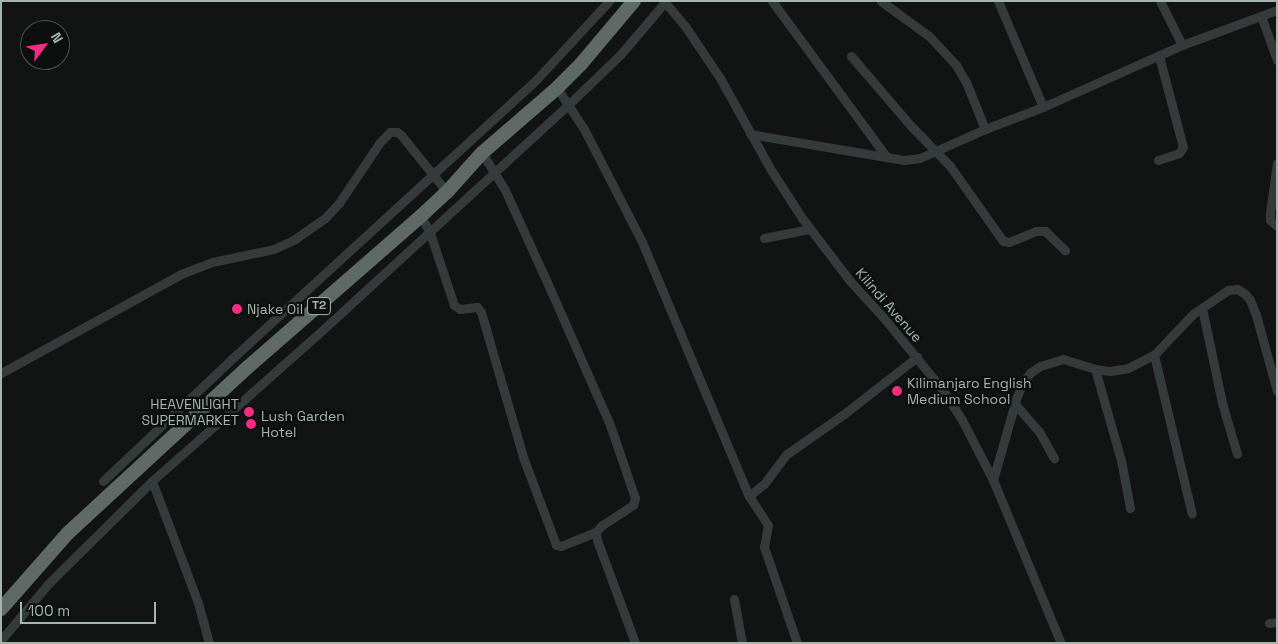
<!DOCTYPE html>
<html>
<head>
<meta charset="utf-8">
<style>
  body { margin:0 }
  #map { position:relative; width:1278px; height:644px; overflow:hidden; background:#121414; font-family:"Space Grotesk",sans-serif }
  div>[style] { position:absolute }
  .minor>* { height:9px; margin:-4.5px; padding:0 4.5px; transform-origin:4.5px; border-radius:4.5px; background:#353b3a }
  .highway>* { height:14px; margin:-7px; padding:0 7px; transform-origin:7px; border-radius:7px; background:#5f6a66 }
  .dots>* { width:14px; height:14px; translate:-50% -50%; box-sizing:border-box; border:2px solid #0d0f0f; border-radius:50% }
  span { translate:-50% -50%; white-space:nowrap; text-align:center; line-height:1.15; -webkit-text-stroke:4.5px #0d0f0f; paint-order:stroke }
  .shield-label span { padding:1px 4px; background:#0d0f0f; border:1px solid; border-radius:4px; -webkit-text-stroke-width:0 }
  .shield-label { font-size:12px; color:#a4b5ae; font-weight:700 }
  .street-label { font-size:14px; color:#a4b5ae }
  .poi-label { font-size:14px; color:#a4b5ae }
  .left { translate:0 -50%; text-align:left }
  .right { translate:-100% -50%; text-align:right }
  .frame { position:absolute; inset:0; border:2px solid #a4b5ae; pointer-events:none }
  .north { position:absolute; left:20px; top:20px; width:50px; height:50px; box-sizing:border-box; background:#0d0f0f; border:1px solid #49514f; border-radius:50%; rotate:59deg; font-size:14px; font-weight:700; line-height:20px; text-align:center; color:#a4b5ae }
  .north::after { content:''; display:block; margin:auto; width:18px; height:22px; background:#f32c81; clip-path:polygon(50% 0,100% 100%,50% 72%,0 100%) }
  .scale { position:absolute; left:20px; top:602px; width:136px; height:22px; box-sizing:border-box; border:2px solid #a4b5ae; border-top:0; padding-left:6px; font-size:15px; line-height:18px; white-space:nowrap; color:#a4b5ae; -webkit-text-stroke:4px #0d0f0f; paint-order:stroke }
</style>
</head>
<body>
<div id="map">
  <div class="minor">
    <i style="left:664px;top:1px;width:33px;rotate:50deg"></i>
    <i style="left:685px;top:26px;width:63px;rotate:56.1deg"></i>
    <i style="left:720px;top:78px;width:105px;rotate:61deg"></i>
    <i style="left:771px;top:170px;width:57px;rotate:57.1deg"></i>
    <i style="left:802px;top:218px;width:79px;rotate:52.7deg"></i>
    <i style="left:850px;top:281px;width:49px;rotate:47.5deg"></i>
    <i style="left:883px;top:317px;width:93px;rotate:50.7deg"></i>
    <i style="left:942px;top:389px;width:37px;rotate:57deg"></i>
    <i style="left:962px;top:420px;width:68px;rotate:62.7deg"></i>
    <i style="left:993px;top:480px;width:177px;rotate:67.4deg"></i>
    <i style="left:772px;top:1px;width:192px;rotate:53.7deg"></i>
    <i style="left:881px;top:1px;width:59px;rotate:36.1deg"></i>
    <i style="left:929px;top:36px;width:40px;rotate:47deg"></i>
    <i style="left:956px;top:65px;width:20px;rotate:60deg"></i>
    <i style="left:966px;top:82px;width:51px;rotate:68deg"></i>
    <i style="left:998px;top:1px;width:115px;rotate:67deg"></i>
    <i style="left:1160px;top:1px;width:49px;rotate:63.4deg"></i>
    <i style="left:1261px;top:16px;width:47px;rotate:70deg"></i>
    <i style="left:851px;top:56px;width:92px;rotate:49.4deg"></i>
    <i style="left:911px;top:126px;width:56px;rotate:45.7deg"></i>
    <i style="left:950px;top:166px;width:92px;rotate:54.8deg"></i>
    <i style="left:1003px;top:241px;width:6px;rotate:9deg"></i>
    <i style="left:1009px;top:242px;width:29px;rotate:-22deg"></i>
    <i style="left:1036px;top:231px;width:9px"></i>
    <i style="left:1045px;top:231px;width:28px;rotate:44deg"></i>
    <i style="left:557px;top:88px;width:49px;rotate:56.6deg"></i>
    <i style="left:584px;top:129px;width:127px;rotate:62.8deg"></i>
    <i style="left:642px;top:242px;width:276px;rotate:67.2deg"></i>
    <i style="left:749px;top:496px;width:35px;rotate:57deg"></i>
    <i style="left:768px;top:525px;width:22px;rotate:100deg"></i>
    <i style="left:764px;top:547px;width:102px;rotate:71deg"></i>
    <i style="left:750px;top:134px;width:156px;rotate:9.6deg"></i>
    <i style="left:904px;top:160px;width:16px;rotate:-7deg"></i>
    <i style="left:920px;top:158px;width:71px;rotate:-24deg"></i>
    <i style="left:985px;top:129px;width:62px;rotate:-20.8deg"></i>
    <i style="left:1043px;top:107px;width:152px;rotate:-24deg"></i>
    <i style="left:1182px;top:45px;width:101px;rotate:-20.2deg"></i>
    <i style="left:482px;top:153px;width:44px;rotate:58.1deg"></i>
    <i style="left:505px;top:190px;width:101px;rotate:65.5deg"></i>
    <i style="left:547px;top:282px;width:156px;rotate:66.2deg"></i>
    <i style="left:610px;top:425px;width:77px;rotate:71.1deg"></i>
    <i style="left:635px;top:498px;width:7px;rotate:106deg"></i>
    <i style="left:633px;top:505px;width:37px;rotate:147deg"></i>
    <i style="left:602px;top:525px;width:9px;rotate:131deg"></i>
    <i style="left:596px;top:532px;width:8px;rotate:83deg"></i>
    <i style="left:597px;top:540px;width:110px;rotate:69.7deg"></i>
    <i style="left:1158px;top:160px;width:22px;rotate:-18deg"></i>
    <i style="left:1179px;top:153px;width:7px;rotate:-56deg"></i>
    <i style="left:1183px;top:147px;width:94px;rotate:-104.8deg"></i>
    <i style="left:1277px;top:163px;width:49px;rotate:98.1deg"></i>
    <i style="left:1270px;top:212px;width:8px;rotate:90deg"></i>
    <i style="left:1270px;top:220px;width:9px;rotate:41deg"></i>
    <i style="left:421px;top:216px;width:19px;rotate:62deg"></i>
    <i style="left:430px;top:233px;width:76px;rotate:71.6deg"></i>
    <i style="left:454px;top:305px;width:7px;rotate:34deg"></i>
    <i style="left:460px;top:309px;width:17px;rotate:-7deg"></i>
    <i style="left:477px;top:307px;width:6px;rotate:51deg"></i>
    <i style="left:481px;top:312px;width:151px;rotate:73.8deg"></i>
    <i style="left:523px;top:457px;width:94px;rotate:69.4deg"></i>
    <i style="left:556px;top:545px;width:5px;rotate:11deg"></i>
    <i style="left:561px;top:546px;width:38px;rotate:-22deg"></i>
    <i style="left:764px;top:238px;width:47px;rotate:-11.1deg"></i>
    <i style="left:1202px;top:308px;width:97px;rotate:78.1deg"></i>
    <i style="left:1222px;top:403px;width:53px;rotate:73.6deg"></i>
    <i style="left:1154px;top:355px;width:163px;rotate:76.6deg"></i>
    <i style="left:1095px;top:369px;width:95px;rotate:74.1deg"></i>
    <i style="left:1121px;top:460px;width:49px;rotate:79.4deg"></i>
    <i style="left:1px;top:373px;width:205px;rotate:-28.8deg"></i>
    <i style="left:181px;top:274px;width:33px;rotate:-21deg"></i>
    <i style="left:212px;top:262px;width:63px;rotate:-11.8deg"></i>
    <i style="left:274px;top:249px;width:23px;rotate:-25deg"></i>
    <i style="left:295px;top:239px;width:37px;rotate:-35deg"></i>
    <i style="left:325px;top:218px;width:21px;rotate:-47deg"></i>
    <i style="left:339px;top:203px;width:73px;rotate:-56.1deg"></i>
    <i style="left:380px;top:142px;width:14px;rotate:-45deg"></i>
    <i style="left:390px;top:132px;width:7px"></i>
    <i style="left:397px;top:132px;width:5px;rotate:37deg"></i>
    <i style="left:401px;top:135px;width:73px;rotate:51.1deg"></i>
    <i style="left:1015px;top:404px;width:38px;rotate:49deg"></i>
    <i style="left:1040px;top:433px;width:29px;rotate:61deg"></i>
    <i style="left:993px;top:480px;width:84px;rotate:-74.1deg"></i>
    <i style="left:1016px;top:399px;width:18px;rotate:-68deg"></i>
    <i style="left:1023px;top:382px;width:11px;rotate:-52deg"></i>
    <i style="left:1030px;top:373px;width:12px;rotate:-35deg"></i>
    <i style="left:1040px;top:366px;width:24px;rotate:-17deg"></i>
    <i style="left:1063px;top:359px;width:34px;rotate:17deg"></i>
    <i style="left:1095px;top:369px;width:15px;rotate:8deg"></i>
    <i style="left:1110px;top:371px;width:18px;rotate:-9deg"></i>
    <i style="left:1128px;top:368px;width:29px;rotate:-27deg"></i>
    <i style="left:1154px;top:355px;width:57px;rotate:-46.4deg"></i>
    <i style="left:1193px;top:314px;width:42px;rotate:-34.4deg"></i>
    <i style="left:1228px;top:290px;width:9px;rotate:-6deg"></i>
    <i style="left:1237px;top:289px;width:8px;rotate:30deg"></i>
    <i style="left:1244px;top:293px;width:9px;rotate:49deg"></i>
    <i style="left:1250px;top:300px;width:16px;rotate:68deg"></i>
    <i style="left:1256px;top:315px;width:79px;rotate:74.6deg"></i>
    <i style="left:103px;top:481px;width:185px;rotate:-43.5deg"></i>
    <i style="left:237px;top:354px;width:404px;rotate:-42.5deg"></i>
    <i style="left:535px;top:81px;width:109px;rotate:-47.2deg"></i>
    <i style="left:152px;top:481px;width:130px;rotate:69.3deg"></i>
    <i style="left:198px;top:603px;width:41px;rotate:74.6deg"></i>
    <i style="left:749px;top:496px;width:19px;rotate:-39deg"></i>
    <i style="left:764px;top:484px;width:38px;rotate:-53deg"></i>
    <i style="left:787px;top:454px;width:70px;rotate:-35.1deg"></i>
    <i style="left:844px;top:414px;width:93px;rotate:-38deg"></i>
    <i style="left:734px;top:599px;width:45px;rotate:79.7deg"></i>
    <i style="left:1269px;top:623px;width:8px;rotate:-7deg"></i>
    <i style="left:1px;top:640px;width:73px;rotate:-50deg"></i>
    <i style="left:48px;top:584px;width:146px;rotate:-44.7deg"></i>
    <i style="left:152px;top:481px;width:220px;rotate:-41.5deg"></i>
    <i style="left:317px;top:335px;width:340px;rotate:-42.5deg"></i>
    <i style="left:568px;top:105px;width:72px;rotate:-43.9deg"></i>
    <i style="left:620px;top:55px;width:71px;rotate:-49.6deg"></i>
  </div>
  <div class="highway">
    <i style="left:1px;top:609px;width:101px;rotate:-48.6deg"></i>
    <i style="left:68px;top:533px;width:245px;rotate:-42.7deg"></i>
    <i style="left:248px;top:367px;width:230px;rotate:-41.1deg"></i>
    <i style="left:421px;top:216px;width:35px;rotate:-43deg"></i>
    <i style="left:447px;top:192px;width:52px;rotate:-48.1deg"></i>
    <i style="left:482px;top:153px;width:99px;rotate:-40.9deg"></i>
    <i style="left:557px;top:88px;width:34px;rotate:-45deg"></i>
    <i style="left:581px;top:64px;width:82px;rotate:-49.9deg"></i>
  </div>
  <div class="dots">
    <i style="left:237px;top:309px;background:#f32c81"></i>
    <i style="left:897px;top:391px;background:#f32c81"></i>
    <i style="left:249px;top:412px;background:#f32c81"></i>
    <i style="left:251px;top:424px;background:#f32c81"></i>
  </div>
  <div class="shield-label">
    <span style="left:319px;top:306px">T2</span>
  </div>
  <div class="street-label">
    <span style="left:889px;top:305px;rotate:49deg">Kilindi Avenue</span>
  </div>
  <div class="poi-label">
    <span class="left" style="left:247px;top:309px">Njake Oil</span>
    <span class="left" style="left:907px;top:391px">Kilimanjaro English<br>Medium School</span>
    <span class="right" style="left:239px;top:412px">HEAVENLIGHT<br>SUPERMARKET</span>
    <span class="left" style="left:261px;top:424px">Lush Garden<br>Hotel</span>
  </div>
  <div class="frame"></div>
  <div class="north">N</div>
  <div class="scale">100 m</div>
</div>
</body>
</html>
